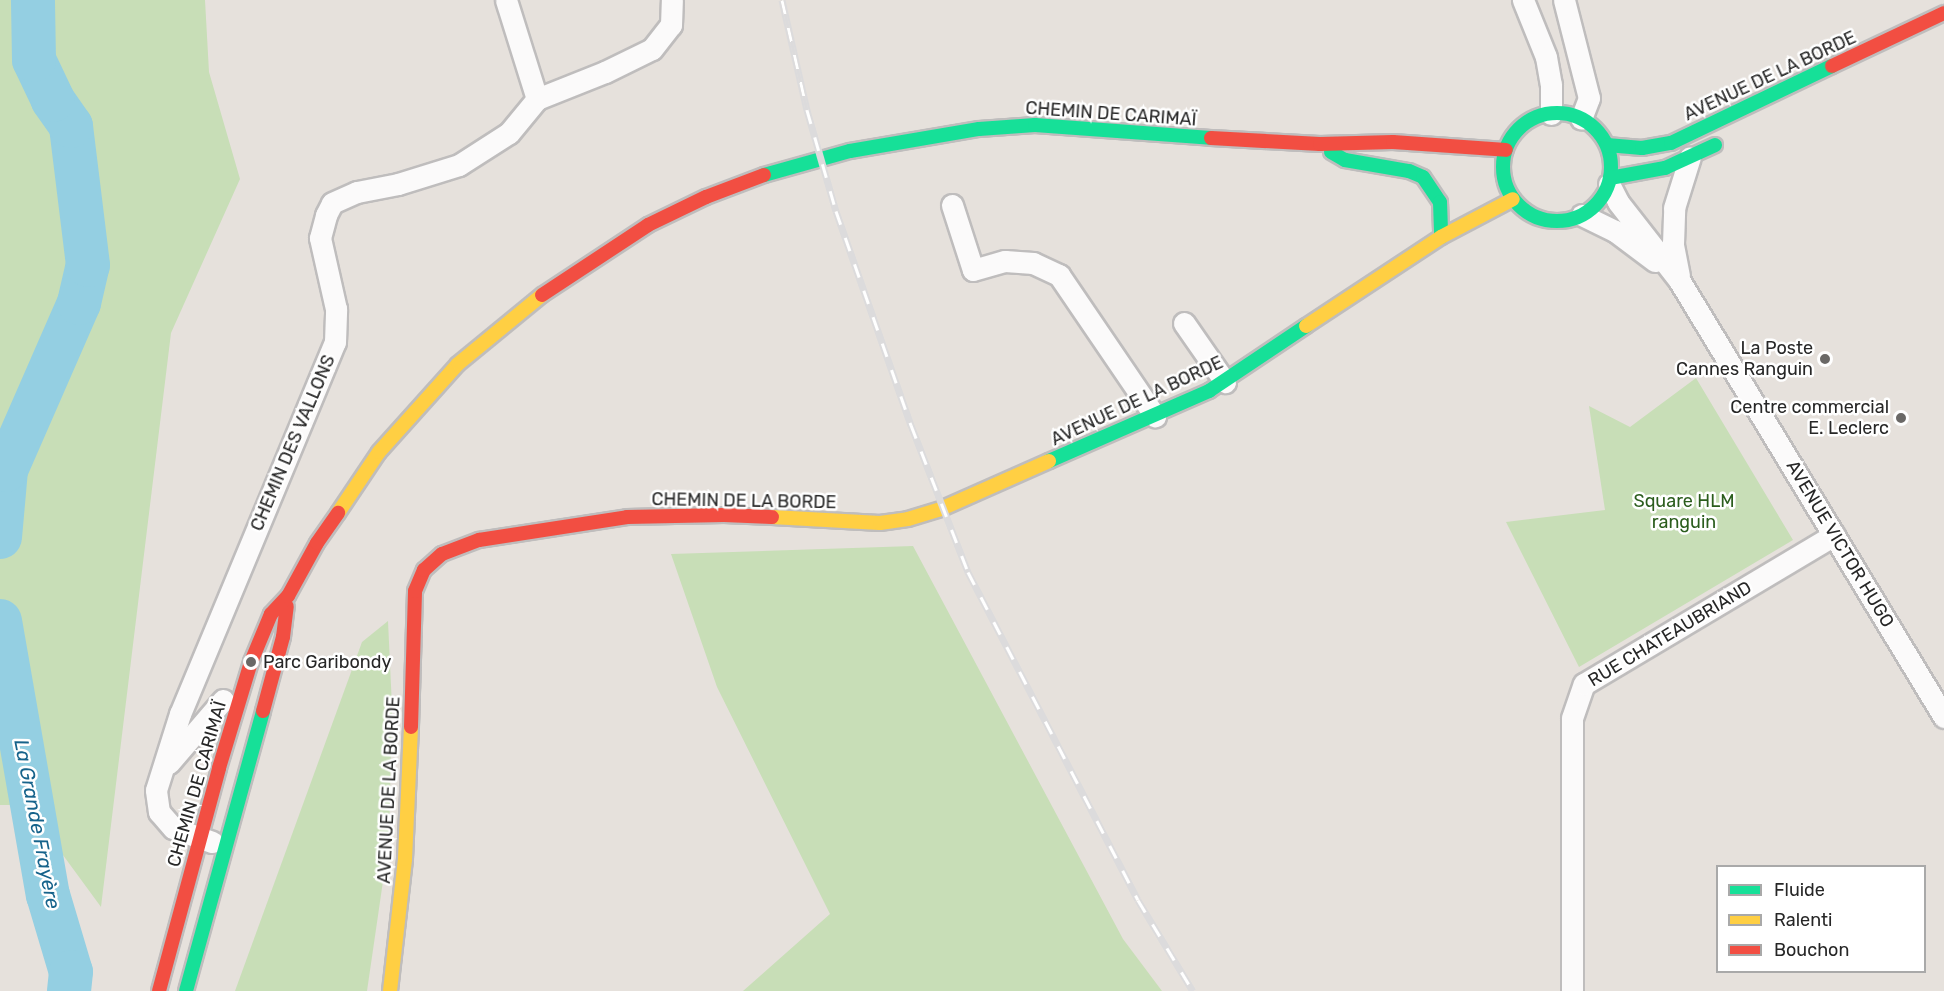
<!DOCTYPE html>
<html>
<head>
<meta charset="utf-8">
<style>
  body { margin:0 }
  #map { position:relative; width:1944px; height:991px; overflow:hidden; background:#e6e1dc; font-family:Rubik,sans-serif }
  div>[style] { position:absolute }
  .green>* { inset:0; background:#c8deb7 }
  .river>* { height:44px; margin:-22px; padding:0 22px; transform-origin:22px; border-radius:22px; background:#94cfe2 }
  .roads { filter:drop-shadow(2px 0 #bfbdbd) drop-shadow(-2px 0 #bfbdbd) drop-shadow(0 2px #bfbdbd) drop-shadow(0 -2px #bfbdbd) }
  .street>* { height:21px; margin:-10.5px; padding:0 10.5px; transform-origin:10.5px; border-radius:10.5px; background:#fbfafa }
  .fast>* { height:14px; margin:-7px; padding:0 7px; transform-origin:7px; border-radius:7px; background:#16e098 }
  .fast>.ring { margin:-7px; padding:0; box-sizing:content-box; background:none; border:14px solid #16e098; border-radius:50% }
  .slow>* { height:14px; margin:-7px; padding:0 7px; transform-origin:7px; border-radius:7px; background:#ffcf43 }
  .jam>* { height:14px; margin:-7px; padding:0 7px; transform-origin:7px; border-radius:7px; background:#f24e42 }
  .rail>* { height:7px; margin-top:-3.5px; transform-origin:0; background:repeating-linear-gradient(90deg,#fff 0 14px,#dcdbdc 0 28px); box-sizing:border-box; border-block:2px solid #dcdbdc }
  .dots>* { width:16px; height:16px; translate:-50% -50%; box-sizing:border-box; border:3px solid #fff; border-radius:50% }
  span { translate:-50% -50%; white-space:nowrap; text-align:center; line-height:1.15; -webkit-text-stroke:5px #fff; paint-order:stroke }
  .street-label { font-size:18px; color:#272727 }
  .poi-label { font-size:18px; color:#272727 }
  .right { translate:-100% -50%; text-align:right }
  .left { translate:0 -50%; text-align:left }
  .park-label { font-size:18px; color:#2b5d1d }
  .water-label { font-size:20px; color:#16638b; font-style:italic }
  .legend { position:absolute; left:1716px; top:865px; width:210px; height:108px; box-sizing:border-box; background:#fff; border:2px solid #a9a9a9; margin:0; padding:8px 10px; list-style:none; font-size:18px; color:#272727 }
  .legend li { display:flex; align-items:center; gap:12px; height:30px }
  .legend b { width:30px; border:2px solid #a9a9a9 }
</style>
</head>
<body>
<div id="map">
  <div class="green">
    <i style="clip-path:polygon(0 0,205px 0,209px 72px,240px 179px,171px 333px,101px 907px,49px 836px,12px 805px,0 805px)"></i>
    <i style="clip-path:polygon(1696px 378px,1793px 540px,1579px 667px,1506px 522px,1605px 510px,1589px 406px,1630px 427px)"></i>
    <i style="clip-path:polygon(913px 546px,1123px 939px,1162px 991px,743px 991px,830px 914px,717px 687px,671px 554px)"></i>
    <i style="clip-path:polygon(388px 621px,392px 707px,389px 840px,367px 991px,235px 991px,362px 642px)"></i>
  </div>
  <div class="river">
    <i style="left:0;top:537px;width:67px;rotate:-84.9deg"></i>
    <i style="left:6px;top:470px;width:182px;rotate:-66.4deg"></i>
    <i style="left:79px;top:303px;width:39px;rotate:-77deg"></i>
    <i style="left:88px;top:265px;width:140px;rotate:-97deg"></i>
    <i style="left:71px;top:126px;width:32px;rotate:-125deg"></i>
    <i style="left:53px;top:100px;width:44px;rotate:-115.4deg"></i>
    <i style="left:34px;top:60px;width:60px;rotate:-91deg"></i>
    <i style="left:0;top:621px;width:278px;rotate:80.1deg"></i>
    <i style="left:48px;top:895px;width:80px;rotate:73.4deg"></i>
    <i style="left:71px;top:972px;width:19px;rotate:96deg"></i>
  </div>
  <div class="roads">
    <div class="street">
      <i style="left:506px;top:0;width:104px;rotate:72.6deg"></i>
      <i style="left:1523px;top:0;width:61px;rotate:68deg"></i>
      <i style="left:1546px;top:57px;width:27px;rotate:80deg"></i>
      <i style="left:1551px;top:84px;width:30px;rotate:90deg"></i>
      <i style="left:1564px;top:0;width:101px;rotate:75.7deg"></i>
      <i style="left:1589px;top:98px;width:22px;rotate:111deg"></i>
      <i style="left:1609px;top:184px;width:20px;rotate:63deg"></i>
      <i style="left:1618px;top:202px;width:99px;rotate:52deg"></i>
      <i style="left:1679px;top:280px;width:511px;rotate:58.77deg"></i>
      <i style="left:952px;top:205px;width:68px;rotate:72.1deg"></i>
      <i style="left:973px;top:270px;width:33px;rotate:-16deg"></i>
      <i style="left:1005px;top:261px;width:28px;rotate:4deg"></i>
      <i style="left:1033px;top:263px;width:29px;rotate:25deg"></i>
      <i style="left:1059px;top:275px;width:171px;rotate:55.8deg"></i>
      <i style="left:1582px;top:215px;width:37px;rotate:26deg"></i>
      <i style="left:1615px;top:231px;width:50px;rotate:36.9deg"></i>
      <i style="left:1679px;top:276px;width:33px;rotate:-101deg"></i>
      <i style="left:1673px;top:244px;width:36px;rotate:-88deg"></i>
      <i style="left:1674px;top:208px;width:53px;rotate:-72.6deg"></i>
      <i style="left:1184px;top:323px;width:72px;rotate:55.2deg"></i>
      <i style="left:169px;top:763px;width:83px;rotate:-49.4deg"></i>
      <i style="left:212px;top:842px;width:41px;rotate:-160.3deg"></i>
      <i style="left:173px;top:828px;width:21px;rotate:-131deg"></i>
      <i style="left:159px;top:812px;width:22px;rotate:-98deg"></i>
      <i style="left:156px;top:790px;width:80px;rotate:-72.5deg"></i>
      <i style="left:180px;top:714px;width:403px;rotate:-67.4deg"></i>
      <i style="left:335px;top:342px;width:33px;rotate:-88deg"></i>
      <i style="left:336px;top:309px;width:73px;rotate:-102.7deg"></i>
      <i style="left:320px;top:238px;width:24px;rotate:-75deg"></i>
      <i style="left:326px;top:215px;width:13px;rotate:-63deg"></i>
      <i style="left:332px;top:203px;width:27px;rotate:-24deg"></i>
      <i style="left:357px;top:192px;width:42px;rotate:-11deg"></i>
      <i style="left:398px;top:184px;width:64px;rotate:-17.3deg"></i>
      <i style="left:459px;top:165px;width:59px;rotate:-32.6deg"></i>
      <i style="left:509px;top:133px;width:44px;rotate:-50.5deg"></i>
      <i style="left:537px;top:99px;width:73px;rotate:-21.7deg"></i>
      <i style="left:605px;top:72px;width:52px;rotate:-26.1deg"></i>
      <i style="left:652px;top:49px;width:31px;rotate:-52deg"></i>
      <i style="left:671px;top:25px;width:25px;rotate:-88deg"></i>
      <i style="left:1572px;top:991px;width:273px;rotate:-90deg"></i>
      <i style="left:1572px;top:718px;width:36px;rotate:-71deg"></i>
      <i style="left:1584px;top:684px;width:291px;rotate:-30.8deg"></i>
    </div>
    <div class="fast">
      <i class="ring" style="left:1503px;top:113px;width:94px;height:94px"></i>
      <i style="left:1607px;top:145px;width:35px;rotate:5deg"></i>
      <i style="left:1642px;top:148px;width:29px;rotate:-10deg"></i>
      <i style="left:1671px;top:143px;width:178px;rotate:-25.6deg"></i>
      <i style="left:1331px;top:152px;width:16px;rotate:30deg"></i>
      <i style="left:1345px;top:160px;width:65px;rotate:9.8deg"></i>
      <i style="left:1409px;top:171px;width:15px;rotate:23deg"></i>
      <i style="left:1423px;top:177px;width:30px;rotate:56deg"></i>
      <i style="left:1440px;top:202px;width:35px;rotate:88deg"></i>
      <i style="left:764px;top:175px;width:89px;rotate:-15.6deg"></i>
      <i style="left:850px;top:151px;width:131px;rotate:-9.7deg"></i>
      <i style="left:979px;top:129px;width:56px;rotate:-4.1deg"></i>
      <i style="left:1035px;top:125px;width:176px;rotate:4.2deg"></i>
      <i style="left:1610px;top:178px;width:56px;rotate:-10.3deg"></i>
      <i style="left:1665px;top:168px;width:55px;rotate:-24.7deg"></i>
      <i style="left:1049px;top:461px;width:175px;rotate:-23.6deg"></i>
      <i style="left:1209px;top:391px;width:117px;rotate:-33.8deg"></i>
      <i style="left:186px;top:991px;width:290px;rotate:-74.6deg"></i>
    </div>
    <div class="slow">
      <i style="left:1306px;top:326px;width:162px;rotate:-33.4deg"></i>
      <i style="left:1441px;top:237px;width:81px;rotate:-27.8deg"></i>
      <i style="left:338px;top:513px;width:73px;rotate:-56.1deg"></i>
      <i style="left:379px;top:452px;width:118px;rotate:-48.1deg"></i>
      <i style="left:458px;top:364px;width:109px;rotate:-39.4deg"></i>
      <i style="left:772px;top:517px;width:108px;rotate:3.2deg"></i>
      <i style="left:880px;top:523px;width:28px;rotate:-8deg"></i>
      <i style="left:908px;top:519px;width:37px;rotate:-17deg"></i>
      <i style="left:943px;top:508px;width:116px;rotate:-23.9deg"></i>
      <i style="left:390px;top:991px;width:133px;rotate:-83.5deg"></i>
      <i style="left:405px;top:859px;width:132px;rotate:-87.4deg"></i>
    </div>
    <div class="jam">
      <i style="left:1832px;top:66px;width:124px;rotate:-25.3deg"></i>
      <i style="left:1211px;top:138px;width:109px;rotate:3.2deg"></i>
      <i style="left:1320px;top:144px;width:73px;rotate:-1.6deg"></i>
      <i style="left:1393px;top:142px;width:113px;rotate:4deg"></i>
      <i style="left:542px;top:295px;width:127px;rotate:-33.4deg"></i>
      <i style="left:648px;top:225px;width:64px;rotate:-25.8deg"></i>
      <i style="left:706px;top:197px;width:62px;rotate:-20.8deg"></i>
      <i style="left:263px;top:711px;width:77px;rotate:-74.9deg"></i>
      <i style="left:283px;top:637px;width:31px;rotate:-83deg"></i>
      <i style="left:411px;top:727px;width:136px;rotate:-88.3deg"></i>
      <i style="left:415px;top:591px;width:23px;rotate:-67deg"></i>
      <i style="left:424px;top:570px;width:24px;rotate:-42deg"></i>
      <i style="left:442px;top:554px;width:40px;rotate:-21deg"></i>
      <i style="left:479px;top:540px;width:150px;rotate:-8.8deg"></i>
      <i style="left:627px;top:517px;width:97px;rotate:-1.2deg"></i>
      <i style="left:724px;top:515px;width:48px;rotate:2.4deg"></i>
      <i style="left:159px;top:991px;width:231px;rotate:-74.9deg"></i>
      <i style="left:219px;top:768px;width:111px;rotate:-73.2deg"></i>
      <i style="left:251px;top:662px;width:52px;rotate:-67.4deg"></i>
      <i style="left:271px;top:614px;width:25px;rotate:-47deg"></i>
      <i style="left:288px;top:596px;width:60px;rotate:-61.3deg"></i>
      <i style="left:317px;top:543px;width:37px;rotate:-55deg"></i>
    </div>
  </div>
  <div class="rail">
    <i style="left:782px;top:0;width:113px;rotate:77.2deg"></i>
    <i style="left:807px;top:110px;width:105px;rotate:74deg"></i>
    <i style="left:836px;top:211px;width:227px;rotate:70.7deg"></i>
    <i style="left:911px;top:425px;width:158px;rotate:68.8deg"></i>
    <i style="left:968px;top:572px;width:369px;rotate:62.6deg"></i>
    <i style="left:1138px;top:900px;width:106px;rotate:58.9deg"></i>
  </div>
  <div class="dots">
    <i style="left:1825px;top:359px;background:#6a6866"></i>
    <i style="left:1901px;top:418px;background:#6a6866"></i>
    <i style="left:251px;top:662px;background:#6a6866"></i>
  </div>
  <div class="street-label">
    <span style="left:1770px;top:76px;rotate:-25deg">AVENUE DE LA BORDE</span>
    <span style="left:1111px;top:114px;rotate:4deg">CHEMIN DE CARIMAÏ</span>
    <span style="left:1137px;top:401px;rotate:-25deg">AVENUE DE LA BORDE</span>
    <span style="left:293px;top:443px;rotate:-67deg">CHEMIN DES VALLONS</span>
    <span style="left:744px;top:501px;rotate:1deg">CHEMIN DE LA BORDE</span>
    <span style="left:1840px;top:544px;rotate:59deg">AVENUE VICTOR HUGO</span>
    <span style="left:1670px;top:634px;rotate:-31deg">RUE CHATEAUBRIAND</span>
    <span style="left:197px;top:784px;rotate:-74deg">CHEMIN DE CARIMAÏ</span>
    <span style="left:389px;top:790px;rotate:-87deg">AVENUE DE LA BORDE</span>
  </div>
  <div class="poi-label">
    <span class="right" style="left:1813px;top:359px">La Poste<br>Cannes Ranguin</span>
    <span class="right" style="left:1889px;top:418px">Centre commercial<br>E. Leclerc</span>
    <span class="left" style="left:263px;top:662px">Parc Garibondy</span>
  </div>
  <div class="park-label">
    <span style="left:1684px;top:512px">Square HLM<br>ranguin</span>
  </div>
  <div class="water-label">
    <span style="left:37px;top:824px;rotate:79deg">La Grande Frayère</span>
  </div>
  <ul class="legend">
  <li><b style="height:8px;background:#16e098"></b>Fluide</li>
  <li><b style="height:8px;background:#ffcf43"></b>Ralenti</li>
  <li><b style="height:8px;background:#f24e42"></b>Bouchon</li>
  </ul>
</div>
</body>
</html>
